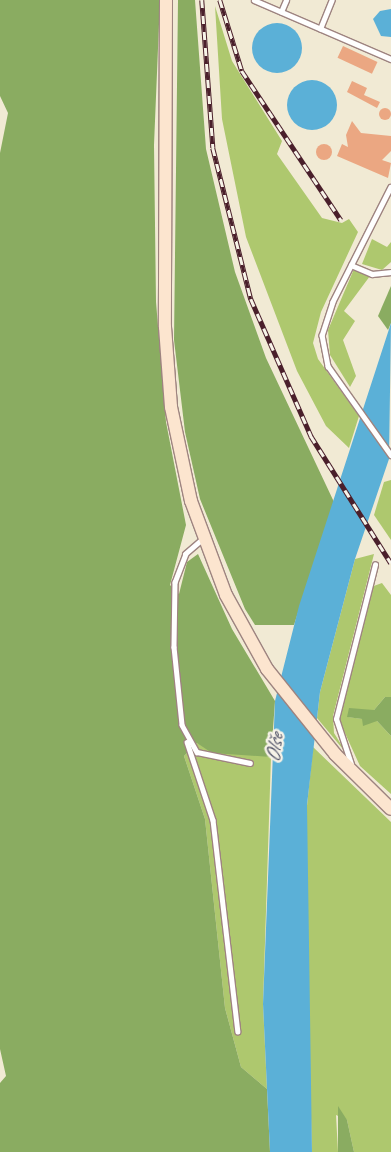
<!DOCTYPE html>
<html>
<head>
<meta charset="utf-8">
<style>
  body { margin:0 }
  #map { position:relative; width:391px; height:1152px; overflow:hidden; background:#f1ead4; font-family:Caveat,sans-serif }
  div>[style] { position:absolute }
  .green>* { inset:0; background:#aec86e }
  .forest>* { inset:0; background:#8aac61 }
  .water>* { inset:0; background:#5bb0d7 }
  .round { border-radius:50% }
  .building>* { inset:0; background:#eba782; transform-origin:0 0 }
  .roads { filter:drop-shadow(1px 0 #9e8480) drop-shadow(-1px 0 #9e8480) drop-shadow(0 1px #9e8480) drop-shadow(0 -1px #9e8480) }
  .service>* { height:4.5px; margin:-2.25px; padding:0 2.25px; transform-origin:2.25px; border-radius:2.25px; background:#fff }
  .secondary>* { height:12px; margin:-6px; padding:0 6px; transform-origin:6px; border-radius:6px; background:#fce5cf }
  .rail>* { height:4.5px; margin-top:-2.25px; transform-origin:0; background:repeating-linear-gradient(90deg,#f7f3e8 0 8px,#4a1f2b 0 16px); box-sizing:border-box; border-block:1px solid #4a1f2b }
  span { translate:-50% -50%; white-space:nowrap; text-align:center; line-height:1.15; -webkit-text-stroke:5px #f7f3e8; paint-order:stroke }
  .water-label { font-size:21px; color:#505267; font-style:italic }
</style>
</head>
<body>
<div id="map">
  <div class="green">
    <i style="clip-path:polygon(215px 6px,232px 61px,282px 141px,277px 154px,322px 218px,342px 223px,349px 219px,358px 232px,321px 312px,313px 343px,318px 359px,359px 416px,349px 448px,326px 426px,297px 371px,246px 237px,222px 119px)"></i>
    <i style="clip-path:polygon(372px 239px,387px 247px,391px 242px,391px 262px,382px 270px,362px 264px)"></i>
    <i style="clip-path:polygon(354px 269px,370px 276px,344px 311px,355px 321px,343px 340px,356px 376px,350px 387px,330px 355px,328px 330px)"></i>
    <i style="clip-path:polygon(391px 480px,391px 540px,374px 515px,384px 482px)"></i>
    <i style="clip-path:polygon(374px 554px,333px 716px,334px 733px,347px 754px,317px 718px,320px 692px,355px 559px)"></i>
    <i style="clip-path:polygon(382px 583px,391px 595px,391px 697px,385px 697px,374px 710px,348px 717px,377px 721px,391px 736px,391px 794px,360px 766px,339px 720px,371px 587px)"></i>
    <i style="clip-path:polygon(197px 743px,271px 757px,263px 1004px,267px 1089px,241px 1067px,225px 1008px,205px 819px,184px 756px)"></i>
    <i style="clip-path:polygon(313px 747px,391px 822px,391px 1152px,354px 1152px,347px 1120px,336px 1115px,338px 1152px,312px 1152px,306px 945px,307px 806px)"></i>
  </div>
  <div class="forest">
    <i style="clip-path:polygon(0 0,160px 0,154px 145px,156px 302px,166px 422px,186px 525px,170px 585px,179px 594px,187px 562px,198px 554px,232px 629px,275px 701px,271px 757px,212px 753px,197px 743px,184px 756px,205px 819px,225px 1008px,241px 1067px,267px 1089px,270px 1152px,0 1152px,0 1083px,6px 1076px,0 1049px,0 153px,8px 113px,0 96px)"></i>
    <i style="clip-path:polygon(178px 0,195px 0,206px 149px,235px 272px,266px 358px,334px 502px,294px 625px,255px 625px,245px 609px,200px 499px,185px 432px,174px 340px)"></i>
    <i style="clip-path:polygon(391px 286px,391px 323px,388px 330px,378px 316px)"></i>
    <i style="clip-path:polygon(385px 697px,391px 697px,391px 736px,377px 721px,363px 726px,362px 719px,347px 717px,349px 708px,374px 710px)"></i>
    <i style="clip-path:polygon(338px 1106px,347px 1120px,354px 1152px,338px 1152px)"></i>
  </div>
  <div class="water">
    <i style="clip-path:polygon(391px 9px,391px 37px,381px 36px,373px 19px,380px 11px)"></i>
    <i class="round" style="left:252px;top:23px;width:50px;height:50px"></i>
    <i class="round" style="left:287px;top:80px;width:50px;height:50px"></i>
    <i style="clip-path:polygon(391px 323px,389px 459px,355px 559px,320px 692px,307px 805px,312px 1152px,270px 1152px,263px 1004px,275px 701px,299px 606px)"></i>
  </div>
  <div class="building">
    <i style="left:343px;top:46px;width:38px;height:13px;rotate:25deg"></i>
    <i style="clip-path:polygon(352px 81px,367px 88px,364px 95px,380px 102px,377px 108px,347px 92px)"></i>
    <i class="round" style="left:379px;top:108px;width:12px;height:12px"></i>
    <i style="clip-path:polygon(352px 121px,361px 133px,391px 136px,391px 151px,382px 160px,391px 163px,388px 178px,337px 156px,342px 144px,348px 147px,346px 135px)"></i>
    <i class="round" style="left:316px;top:144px;width:16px;height:16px"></i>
  </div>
  <div class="roads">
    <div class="service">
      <i style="left:254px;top:0;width:149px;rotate:23.3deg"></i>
      <i style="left:281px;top:12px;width:13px;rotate:-67deg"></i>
      <i style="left:320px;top:29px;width:31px;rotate:-68deg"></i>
      <i style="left:391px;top:187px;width:129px;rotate:116.8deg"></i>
      <i style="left:333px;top:302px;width:35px;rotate:108deg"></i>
      <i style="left:322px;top:335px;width:32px;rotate:79deg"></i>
      <i style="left:328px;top:366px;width:109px;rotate:54.7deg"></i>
      <i style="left:351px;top:265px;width:23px;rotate:23deg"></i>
      <i style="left:372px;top:274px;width:19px;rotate:-6deg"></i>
      <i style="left:203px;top:539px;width:23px;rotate:139deg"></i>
      <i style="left:186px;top:554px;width:30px;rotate:111deg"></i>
      <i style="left:175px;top:582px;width:65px;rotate:90.9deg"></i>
      <i style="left:174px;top:647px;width:78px;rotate:84.1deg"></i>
      <i style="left:182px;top:725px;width:31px;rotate:61deg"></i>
      <i style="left:197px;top:752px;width:54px;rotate:11.7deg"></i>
      <i style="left:187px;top:742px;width:82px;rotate:71.6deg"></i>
      <i style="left:213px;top:820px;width:213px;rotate:83.3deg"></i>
      <i style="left:351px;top:764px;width:47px;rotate:-108.4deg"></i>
      <i style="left:336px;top:719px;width:159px;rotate:-75.8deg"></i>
    </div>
    <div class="secondary">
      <i style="left:166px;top:0;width:327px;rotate:90.2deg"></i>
      <i style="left:165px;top:327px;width:80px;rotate:85.7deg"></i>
      <i style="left:171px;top:407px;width:96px;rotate:78deg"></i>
      <i style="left:191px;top:501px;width:100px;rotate:69.6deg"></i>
      <i style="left:226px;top:595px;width:85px;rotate:61deg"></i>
      <i style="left:267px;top:669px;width:109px;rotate:51.3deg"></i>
      <i style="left:335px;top:754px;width:78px;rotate:44.5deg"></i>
    </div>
  </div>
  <div class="rail">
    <i style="left:202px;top:0;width:148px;rotate:85.7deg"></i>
    <i style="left:213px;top:148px;width:156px;rotate:75.9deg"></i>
    <i style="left:251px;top:299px;width:150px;rotate:66.3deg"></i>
    <i style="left:311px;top:436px;width:150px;rotate:57.8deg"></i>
    <i style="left:220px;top:0;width:74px;rotate:72.8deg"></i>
    <i style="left:242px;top:71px;width:179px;rotate:56.4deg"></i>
  </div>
  <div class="water-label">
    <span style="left:274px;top:748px;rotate:-82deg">Olše</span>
  </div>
</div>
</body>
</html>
